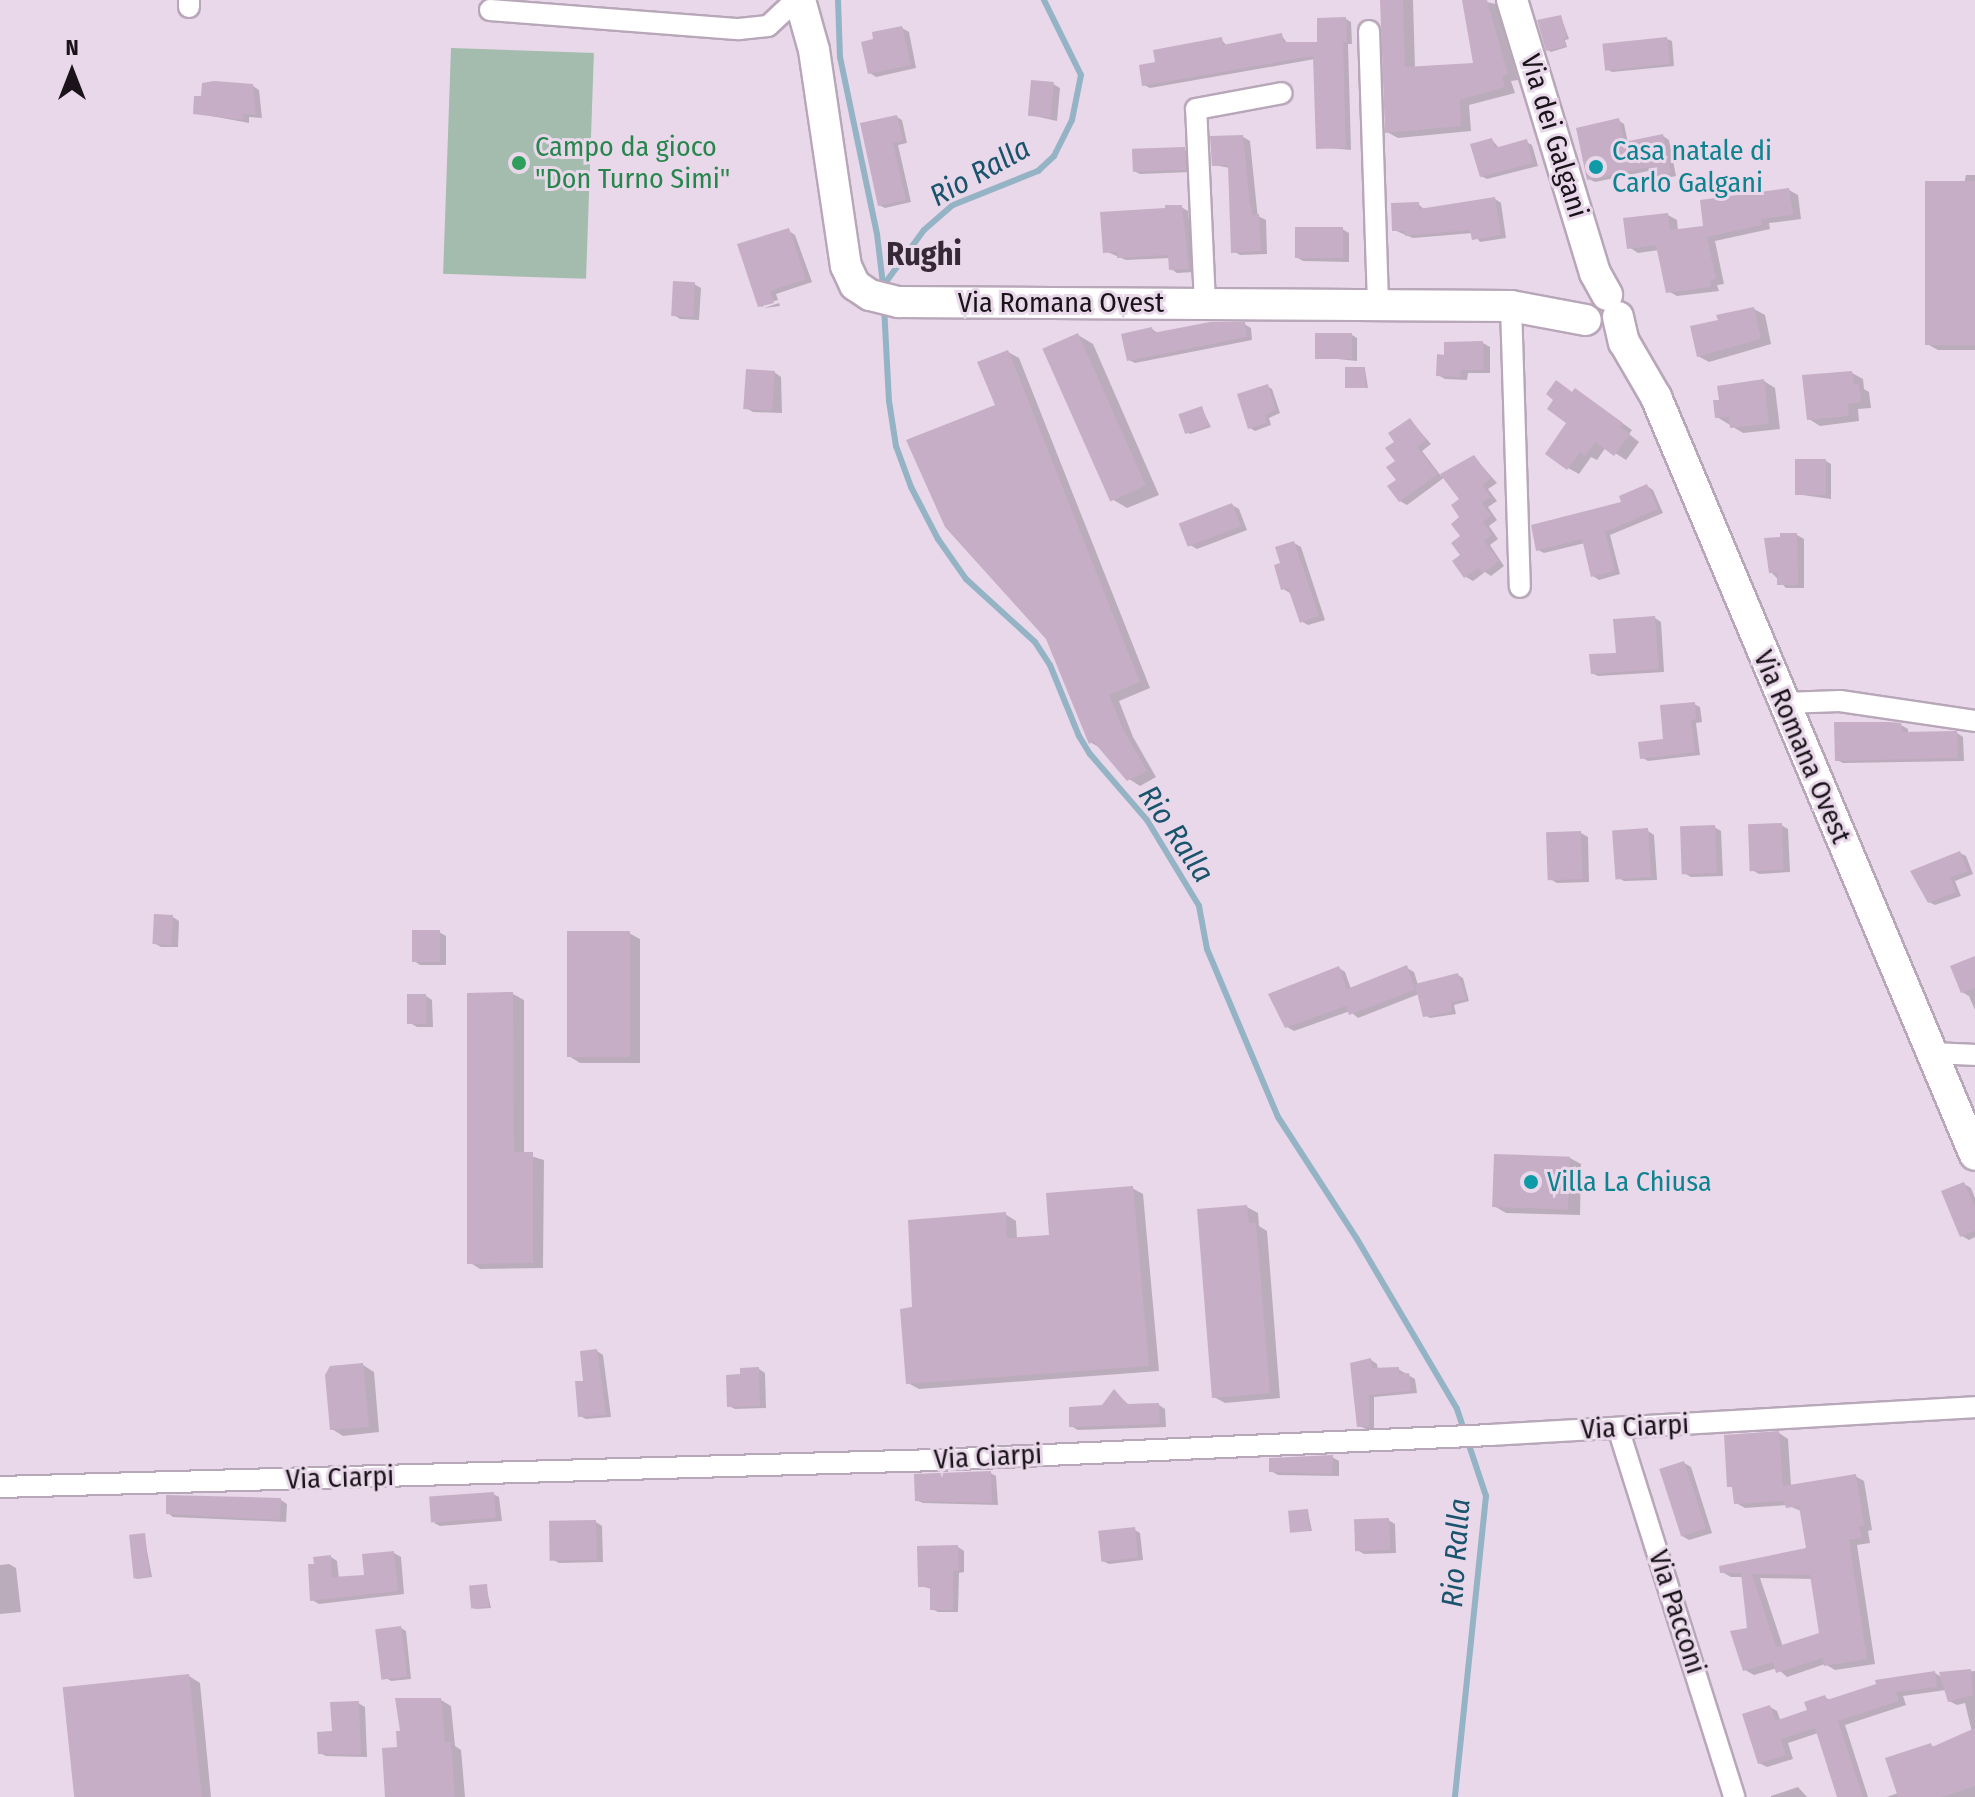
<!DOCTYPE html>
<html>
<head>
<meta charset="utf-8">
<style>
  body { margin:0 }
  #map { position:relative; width:1975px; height:1797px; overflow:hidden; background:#e9d8e9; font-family:"Fira Sans Condensed",sans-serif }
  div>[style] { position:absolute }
  .green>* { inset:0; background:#a3bcad; transform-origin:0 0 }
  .shadow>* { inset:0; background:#0003 }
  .stream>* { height:6px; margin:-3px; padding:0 3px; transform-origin:3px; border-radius:3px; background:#94b3c4 }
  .building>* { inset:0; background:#c6aec6; transform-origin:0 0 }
  .roads { filter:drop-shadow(2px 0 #b8a7b8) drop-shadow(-2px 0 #b8a7b8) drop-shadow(0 2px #b8a7b8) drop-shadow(0 -2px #b8a7b8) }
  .street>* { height:20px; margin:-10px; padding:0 10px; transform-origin:10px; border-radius:10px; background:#fff }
  .secondary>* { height:30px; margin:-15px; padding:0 15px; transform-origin:15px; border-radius:15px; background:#fff }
  .dots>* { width:22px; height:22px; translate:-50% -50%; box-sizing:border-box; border:4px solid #e9d8e9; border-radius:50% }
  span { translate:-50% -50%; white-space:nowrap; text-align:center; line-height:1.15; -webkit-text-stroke:6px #e9d8e9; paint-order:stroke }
  .street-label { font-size:28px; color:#1a141a }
  .leisure-label { font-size:28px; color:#27864d }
  .left { translate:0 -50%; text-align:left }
  .culture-label { font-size:28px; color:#0d838f }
  .water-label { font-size:30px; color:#19536c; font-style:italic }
  .quarter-label { font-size:32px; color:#362836; font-weight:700 }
  .north { position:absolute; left:32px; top:32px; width:80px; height:80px; -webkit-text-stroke:6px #e9d8e9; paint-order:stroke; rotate:0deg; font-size:22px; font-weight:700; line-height:32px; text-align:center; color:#1a141a }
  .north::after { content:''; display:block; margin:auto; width:28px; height:36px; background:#1a141a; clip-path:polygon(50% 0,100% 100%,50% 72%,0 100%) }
</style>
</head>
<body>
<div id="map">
  <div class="green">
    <i style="left:451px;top:48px;width:143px;height:226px;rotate:2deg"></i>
  </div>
  <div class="shadow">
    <i style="clip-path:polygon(1382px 0,1413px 0,1415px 68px,1475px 65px,1477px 0,1496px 4px,1518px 80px,1511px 81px,1515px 93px,1469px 105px,1471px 131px,1398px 138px,1387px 132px)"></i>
    <i style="clip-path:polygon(1561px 17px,1569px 39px,1565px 40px,1567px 47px,1551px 52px,1548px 50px)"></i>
    <i style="clip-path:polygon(1346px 19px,1351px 22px,1352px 44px,1348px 44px,1351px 150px,1318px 147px,1315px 59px,1150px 88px,1144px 85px,1158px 63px,1221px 39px,1227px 46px,1281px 35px,1288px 44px,1319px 44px)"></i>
    <i style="clip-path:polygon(902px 28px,909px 32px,916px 68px,876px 77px,870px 73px)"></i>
    <i style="clip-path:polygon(1667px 39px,1672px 41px,1674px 66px,1612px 72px,1607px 69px)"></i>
    <i style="clip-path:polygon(1053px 84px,1060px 88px,1057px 121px,1030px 115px)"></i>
    <i style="clip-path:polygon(253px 86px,259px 90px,262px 118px,249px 117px,249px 123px,195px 113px)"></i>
    <i style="clip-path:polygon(897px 117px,902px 120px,907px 143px,898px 145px,911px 202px,885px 208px,879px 205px)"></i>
    <i style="clip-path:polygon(1618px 120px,1624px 124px,1628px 143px,1663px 136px,1669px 140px,1676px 176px,1660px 179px,1653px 170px,1595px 182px,1589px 179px)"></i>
    <i style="clip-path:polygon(1243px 137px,1250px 141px,1257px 210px,1258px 216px,1266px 220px,1267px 254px,1240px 255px,1233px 251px,1230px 168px,1214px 165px)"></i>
    <i style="clip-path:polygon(1492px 140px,1500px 149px,1526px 142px,1532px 145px,1538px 166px,1487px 179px,1481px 176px)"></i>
    <i style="clip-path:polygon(1184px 149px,1190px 153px,1191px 172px,1140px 174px,1134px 171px)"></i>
    <i style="clip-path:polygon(1966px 175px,1975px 175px,1975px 350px,1938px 350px,1927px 344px)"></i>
    <i style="clip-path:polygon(1789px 190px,1798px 195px,1801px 219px,1769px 223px,1770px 229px,1715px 241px,1724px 284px,1717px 285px,1719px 291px,1677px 296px,1668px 291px,1659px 250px,1638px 253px,1629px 247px,1668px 215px,1677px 220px,1678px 231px,1706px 227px)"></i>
    <i style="clip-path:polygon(1495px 199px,1501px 203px,1506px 238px,1480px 242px,1473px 233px,1413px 238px,1394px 230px,1418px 204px,1425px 210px)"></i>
    <i style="clip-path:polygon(1181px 207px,1188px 211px,1195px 272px,1177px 273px,1171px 269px,1170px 258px,1126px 260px,1105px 251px)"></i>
    <i style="clip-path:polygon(1342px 229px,1349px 233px,1349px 262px,1303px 261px,1296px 257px)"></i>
    <i style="clip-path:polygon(789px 231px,795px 235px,812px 282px,776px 294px,778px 300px,763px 304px,763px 307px,760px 306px)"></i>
    <i style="clip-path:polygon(694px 284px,701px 288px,699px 320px,680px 319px,674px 315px)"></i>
    <i style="clip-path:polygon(779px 303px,780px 306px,764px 308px)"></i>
    <i style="clip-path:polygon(1754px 309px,1765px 315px,1771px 344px,1709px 362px,1698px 356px,1720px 322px)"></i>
    <i style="clip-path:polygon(1244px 324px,1251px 328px,1252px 340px,1135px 363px,1129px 360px,1152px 329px,1159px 334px)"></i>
    <i style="clip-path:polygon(1078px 335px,1093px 344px,1159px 495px,1127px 508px,1112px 499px)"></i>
    <i style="clip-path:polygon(1352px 335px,1357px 338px,1357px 361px,1318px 357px)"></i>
    <i style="clip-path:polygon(1483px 343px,1490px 347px,1490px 373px,1468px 373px,1467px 380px,1445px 379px,1438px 375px,1446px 357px)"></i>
    <i style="clip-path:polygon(1008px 352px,1019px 358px,1150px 688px,1119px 701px,1133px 737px,1156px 777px,1140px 786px,1129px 779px,1102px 749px,1090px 742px)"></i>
    <i style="clip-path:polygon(1365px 369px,1368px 388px,1347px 387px)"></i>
    <i style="clip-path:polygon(774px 372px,781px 377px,782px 413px,753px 412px,746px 408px)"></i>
    <i style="clip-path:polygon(1852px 373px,1863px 379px,1864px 389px,1869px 392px,1871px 408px,1858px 409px,1859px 421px,1820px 426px,1809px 419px)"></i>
    <i style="clip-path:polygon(1764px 381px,1775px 388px,1780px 429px,1743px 433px,1717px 417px)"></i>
    <i style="clip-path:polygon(1267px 386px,1272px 389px,1280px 413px,1269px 418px,1271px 425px,1255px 431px,1250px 428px)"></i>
    <i style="clip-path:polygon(1574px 393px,1586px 397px,1632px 430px,1629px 434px,1639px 442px,1626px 460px,1606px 447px,1597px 460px,1591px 457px,1579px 474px,1568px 468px)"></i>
    <i style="clip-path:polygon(1202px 409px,1211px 427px,1190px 434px,1187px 432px)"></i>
    <i style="clip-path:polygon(1410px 420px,1431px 444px,1422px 451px,1441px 476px,1474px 457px,1497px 483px,1488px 489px,1497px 501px,1488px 507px,1497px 520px,1489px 526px,1498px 539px,1490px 545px,1504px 566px,1491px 576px,1485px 572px,1473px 581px,1466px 577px,1461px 500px,1445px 477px,1407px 505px,1400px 501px,1396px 443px)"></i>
    <i style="clip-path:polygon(1826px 461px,1831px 464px,1831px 499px,1795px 494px)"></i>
    <i style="clip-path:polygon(1647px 486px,1653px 490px,1663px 513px,1610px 535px,1620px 574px,1599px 580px,1593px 576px,1585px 543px,1544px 553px,1538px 550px,1624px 503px)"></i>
    <i style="clip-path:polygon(1232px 505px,1239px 509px,1247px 530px,1197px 549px,1190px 545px)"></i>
    <i style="clip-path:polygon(1797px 535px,1804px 539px,1804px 588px,1786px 588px,1771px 572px)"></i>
    <i style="clip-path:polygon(1294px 543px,1301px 547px,1325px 620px,1308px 625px,1301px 621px,1290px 593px,1283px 589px,1282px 564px)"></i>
    <i style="clip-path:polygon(1655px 618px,1661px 622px,1664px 672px,1598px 676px,1592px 673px,1618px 655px)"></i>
    <i style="clip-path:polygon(1694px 704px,1700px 707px,1702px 722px,1696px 723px,1700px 755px,1648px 761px,1641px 757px,1665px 741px)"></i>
    <i style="clip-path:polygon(1901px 725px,1908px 729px,1908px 734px,1957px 733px,1963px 737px,1964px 761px,1843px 763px,1837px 760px)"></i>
    <i style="clip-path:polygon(1781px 825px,1788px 829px,1790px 872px,1759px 874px,1752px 870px)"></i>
    <i style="clip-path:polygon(1714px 827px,1721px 831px,1723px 876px,1691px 877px,1684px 873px)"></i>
    <i style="clip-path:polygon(1648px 831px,1654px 835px,1657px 880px,1624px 881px,1617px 877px)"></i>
    <i style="clip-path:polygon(1581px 833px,1588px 837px,1589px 882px,1557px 883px,1550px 879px)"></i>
    <i style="clip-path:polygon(1960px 853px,1966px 856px,1973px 874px,1955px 881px,1961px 896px,1935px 905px,1929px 902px)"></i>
    <i style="clip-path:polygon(173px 917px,179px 921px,178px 947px,161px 947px,154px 943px)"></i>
    <i style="clip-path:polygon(439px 932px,446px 936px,446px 965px,420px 965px,414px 961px)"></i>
    <i style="clip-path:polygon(629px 933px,640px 939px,640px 1063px,580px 1063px,569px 1056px)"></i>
    <i style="clip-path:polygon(1975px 959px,1975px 1010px,1969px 996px,1962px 992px)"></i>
    <i style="clip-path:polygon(1339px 968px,1345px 972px,1351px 989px,1407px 968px,1414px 972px,1418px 985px,1458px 975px,1463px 978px,1469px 1001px,1454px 1005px,1456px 1014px,1430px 1018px,1425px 1015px,1419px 994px,1358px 1018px,1350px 1011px,1294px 1031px,1287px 1027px)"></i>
    <i style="clip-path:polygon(513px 994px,524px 1000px,524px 1154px,544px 1160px,543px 1268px,480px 1269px,469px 1262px)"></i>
    <i style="clip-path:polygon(426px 996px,432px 1000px,433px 1027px,417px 1027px,410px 1023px)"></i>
    <i style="clip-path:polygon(1570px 1158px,1581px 1164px,1580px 1215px,1506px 1213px,1494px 1206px)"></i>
    <i style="clip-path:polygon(1964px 1184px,1971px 1188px,1975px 1198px,1975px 1237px,1969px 1240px,1962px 1236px)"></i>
    <i style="clip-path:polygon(1132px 1188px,1143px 1194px,1159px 1371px,919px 1389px,908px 1383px,914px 1309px,1005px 1214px,1016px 1221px,1017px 1239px,1051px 1237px)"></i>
    <i style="clip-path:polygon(1247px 1207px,1258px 1213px,1259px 1226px,1267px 1231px,1280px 1398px,1225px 1403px,1214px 1397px)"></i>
    <i style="clip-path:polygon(597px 1351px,603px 1355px,611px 1417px,586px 1419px,580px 1416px,585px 1382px)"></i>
    <i style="clip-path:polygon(1371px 1360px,1377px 1364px,1378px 1370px,1398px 1369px,1415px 1379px,1417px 1393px,1374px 1397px,1374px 1429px,1366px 1429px,1359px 1426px)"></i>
    <i style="clip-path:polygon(363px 1365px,374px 1372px,379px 1432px,343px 1436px,332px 1429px)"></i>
    <i style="clip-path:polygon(759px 1369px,765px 1373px,766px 1408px,735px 1409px,729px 1406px,742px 1376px)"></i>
    <i style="clip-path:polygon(1114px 1391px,1130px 1406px,1159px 1405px,1165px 1409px,1166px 1427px,1078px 1430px,1071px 1426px,1103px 1407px)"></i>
    <i style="clip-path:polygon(evenodd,1779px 1433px,1788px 1439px,1791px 1486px,1855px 1476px,1864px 1481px,1872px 1530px,1868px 1531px,1870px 1543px,1857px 1545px,1875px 1664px,1835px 1670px,1825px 1664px,1787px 1677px,1777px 1668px,1754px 1675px,1745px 1670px,1749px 1629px,1744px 1577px,1731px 1577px,1722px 1572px,1808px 1550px,1801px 1511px,1787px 1505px,1745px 1508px,1736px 1503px,1735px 1489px,1729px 1486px,1779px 1433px,1760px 1578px,1812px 1579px,1821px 1634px,1783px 1647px,1760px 1578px)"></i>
    <i style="clip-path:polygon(1332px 1457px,1339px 1461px,1339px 1476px,1278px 1475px,1271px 1471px)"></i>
    <i style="clip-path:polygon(1684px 1463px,1691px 1467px,1712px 1533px,1689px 1540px,1682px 1536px)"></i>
    <i style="clip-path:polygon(990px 1473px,996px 1476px,998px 1505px,923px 1503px,916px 1500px)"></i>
    <i style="clip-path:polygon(493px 1494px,499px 1497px,502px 1521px,440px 1526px,434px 1523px)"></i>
    <i style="clip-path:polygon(281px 1500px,287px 1504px,286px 1522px,173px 1517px,168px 1513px)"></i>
    <i style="clip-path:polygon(1308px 1512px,1312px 1531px,1292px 1531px)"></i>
    <i style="clip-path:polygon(1388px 1520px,1395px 1524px,1396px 1553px,1364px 1554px,1357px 1550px)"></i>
    <i style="clip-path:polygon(596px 1522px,602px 1526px,603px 1562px,559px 1563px,552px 1559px)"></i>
    <i style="clip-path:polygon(1135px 1530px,1140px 1533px,1143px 1560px,1109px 1564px,1103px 1561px)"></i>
    <i style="clip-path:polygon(144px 1535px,152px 1577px,137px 1579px,135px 1577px)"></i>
    <i style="clip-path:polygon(958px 1547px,964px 1551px,964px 1572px,959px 1573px,958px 1612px,938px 1612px,932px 1609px,932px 1589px,920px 1586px)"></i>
    <i style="clip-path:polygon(394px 1553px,401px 1557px,404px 1594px,319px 1604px,312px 1600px,331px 1557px,337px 1561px,339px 1579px,367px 1577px)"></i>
    <i style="clip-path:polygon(9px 1564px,16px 1568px,21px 1612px,0 1614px,0 1565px)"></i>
    <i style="clip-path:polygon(486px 1586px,491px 1608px,476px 1609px,473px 1608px)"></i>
    <i style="clip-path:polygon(401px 1628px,406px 1631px,411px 1679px,391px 1681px,386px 1678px,383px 1655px,378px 1652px,377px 1631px)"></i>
    <i style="clip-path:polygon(1975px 1671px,1975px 1797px,1887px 1797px,1898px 1793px,1931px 1745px,1935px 1748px,1972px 1732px,1965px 1703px,1957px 1705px,1949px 1701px,1946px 1690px,1903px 1696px,1906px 1705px,1845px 1725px,1868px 1797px,1839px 1797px,1818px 1733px,1788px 1743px,1793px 1759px,1767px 1767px,1759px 1763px,1770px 1707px,1777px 1711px,1781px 1722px,1809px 1711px,1825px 1697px,1831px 1701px,1935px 1673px,1943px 1678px,1942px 1674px)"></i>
    <i style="clip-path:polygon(189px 1676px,200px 1683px,211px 1797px,76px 1797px)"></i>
    <i style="clip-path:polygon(441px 1700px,451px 1706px,455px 1746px,461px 1750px,465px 1797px,387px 1797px,399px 1749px)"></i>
    <i style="clip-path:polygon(358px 1703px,365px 1707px,367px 1757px,326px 1756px,320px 1753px)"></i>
    <i style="clip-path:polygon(1798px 1787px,1807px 1797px,1771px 1797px,1771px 1796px)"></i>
  </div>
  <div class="stream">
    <i style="left:838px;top:0;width:57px;rotate:88deg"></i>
    <i style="left:840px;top:57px;width:181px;rotate:78.2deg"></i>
    <i style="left:877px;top:234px;width:50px;rotate:83.2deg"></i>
    <i style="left:883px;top:290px;width:4px;rotate:-90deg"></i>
    <i style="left:883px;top:286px;width:69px;rotate:-53.8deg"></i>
    <i style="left:924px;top:230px;width:38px;rotate:-41deg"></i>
    <i style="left:953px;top:205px;width:92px;rotate:-21.8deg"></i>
    <i style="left:1038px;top:171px;width:22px;rotate:-43deg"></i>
    <i style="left:1054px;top:156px;width:40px;rotate:-63.4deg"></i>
    <i style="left:1072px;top:120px;width:46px;rotate:-78.7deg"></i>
    <i style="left:1081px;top:75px;width:84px;rotate:-116.3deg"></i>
    <i style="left:884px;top:306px;width:95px;rotate:87deg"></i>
    <i style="left:889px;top:401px;width:46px;rotate:81.2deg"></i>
    <i style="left:896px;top:446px;width:44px;rotate:69.9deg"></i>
    <i style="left:911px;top:487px;width:59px;rotate:62.6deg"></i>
    <i style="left:938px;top:539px;width:49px;rotate:55deg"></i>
    <i style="left:966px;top:579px;width:93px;rotate:42.4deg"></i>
    <i style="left:1035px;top:642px;width:27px;rotate:57deg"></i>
    <i style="left:1050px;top:665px;width:77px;rotate:67.8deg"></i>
    <i style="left:1079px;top:736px;width:21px;rotate:59deg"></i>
    <i style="left:1090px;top:754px;width:87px;rotate:49.2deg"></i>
    <i style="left:1147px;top:820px;width:100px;rotate:58.8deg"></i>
    <i style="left:1199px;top:906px;width:44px;rotate:79.5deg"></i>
    <i style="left:1207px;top:949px;width:182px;rotate:67.1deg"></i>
    <i style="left:1278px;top:1117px;width:145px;rotate:57.1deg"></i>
    <i style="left:1357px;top:1239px;width:197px;rotate:59.5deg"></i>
    <i style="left:1457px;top:1409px;width:92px;rotate:71.6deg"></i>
    <i style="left:1486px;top:1496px;width:303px;rotate:95.9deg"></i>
  </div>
  <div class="building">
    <i style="clip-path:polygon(1380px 0,1403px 0,1405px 67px,1473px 63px,1462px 0,1487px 0,1508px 74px,1502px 76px,1505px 87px,1460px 100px,1461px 126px,1385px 133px)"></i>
    <i style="clip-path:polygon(1561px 15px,1567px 38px,1564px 39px,1566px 46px,1546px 51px,1537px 20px)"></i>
    <i style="clip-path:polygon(1346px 17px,1347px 42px,1343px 42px,1346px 148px,1316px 149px,1313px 56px,1142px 86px,1139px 65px,1155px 62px,1153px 50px,1222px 37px,1223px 45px,1282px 33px,1283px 42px,1317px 42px,1317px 18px)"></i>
    <i style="clip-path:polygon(902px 26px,911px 65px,868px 74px,861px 42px,873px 39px,872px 32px)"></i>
    <i style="left:1667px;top:37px;width:27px;height:65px;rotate:84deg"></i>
    <i style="left:1031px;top:80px;width:23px;height:36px;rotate:5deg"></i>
    <i style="clip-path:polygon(214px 81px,253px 84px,256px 115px,243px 114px,243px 120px,193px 114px,194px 96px,201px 96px,202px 83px)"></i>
    <i style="clip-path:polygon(897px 115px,903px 141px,893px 143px,906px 200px,878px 206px,860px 123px)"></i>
    <i style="clip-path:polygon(1619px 118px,1624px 142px,1663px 134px,1671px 173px,1652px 177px,1650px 167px,1587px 180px,1576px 128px)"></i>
    <i style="clip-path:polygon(1243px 135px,1250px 204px,1253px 215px,1259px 214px,1261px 251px,1231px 253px,1228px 165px,1212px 166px,1210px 136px)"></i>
    <i style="clip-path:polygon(1492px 138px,1495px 148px,1527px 139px,1533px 163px,1480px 177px,1470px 144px)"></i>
    <i style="left:1185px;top:147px;width:23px;height:53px;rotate:88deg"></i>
    <i style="left:1925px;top:181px;width:50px;height:164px"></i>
    <i style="clip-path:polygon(1789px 188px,1793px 215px,1761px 219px,1762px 225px,1707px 237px,1716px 279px,1710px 280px,1711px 287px,1666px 293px,1656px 245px,1627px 249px,1623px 218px,1668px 213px,1670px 230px,1703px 226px,1700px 200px)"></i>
    <i style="clip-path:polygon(1495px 197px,1501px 235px,1472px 240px,1470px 230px,1405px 236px,1405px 231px,1392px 231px,1391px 203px,1419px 202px,1419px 209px)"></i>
    <i style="clip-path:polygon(1165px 205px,1182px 205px,1189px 269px,1169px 270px,1168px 255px,1117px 258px,1117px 252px,1103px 253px,1100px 212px,1165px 208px)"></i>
    <i style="left:1295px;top:227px;width:48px;height:31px"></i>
    <i style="clip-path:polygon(789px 228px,806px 279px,770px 291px,774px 303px,758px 307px,737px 244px)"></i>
    <i style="left:673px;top:281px;width:22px;height:35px;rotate:3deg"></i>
    <i style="clip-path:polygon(1754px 307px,1761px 339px,1697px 357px,1690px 326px,1718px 320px,1716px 315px)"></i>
    <i style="clip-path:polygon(1210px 322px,1245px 322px,1247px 337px,1127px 361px,1121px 334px,1152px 327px,1153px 333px)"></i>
    <i style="left:1078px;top:333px;width:167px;height:39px;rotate:66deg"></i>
    <i style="left:1315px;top:333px;width:37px;height:26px"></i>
    <i style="clip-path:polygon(1483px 341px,1484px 370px,1461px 370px,1461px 377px,1436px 376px,1437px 354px,1444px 355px,1444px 342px)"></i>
    <i style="clip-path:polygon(1008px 350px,1140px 682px,1109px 695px,1123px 729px,1147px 771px,1127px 781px,1093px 741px,1089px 744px,1046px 639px,945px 527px,906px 440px,995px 405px,977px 362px)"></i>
    <i style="left:1365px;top:367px;width:21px;height:20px;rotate:90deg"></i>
    <i style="left:746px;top:369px;width:29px;height:40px;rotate:4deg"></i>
    <i style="clip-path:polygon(1852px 371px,1854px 384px,1859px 384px,1861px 402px,1848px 404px,1849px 416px,1807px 420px,1802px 375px)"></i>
    <i style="clip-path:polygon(1764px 379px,1769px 424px,1730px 428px,1729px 417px,1715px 418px,1713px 400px,1719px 400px,1717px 386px)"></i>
    <i style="clip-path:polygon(1556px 380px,1572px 392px,1575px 388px,1623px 423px,1620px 427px,1630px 434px,1614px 456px,1595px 442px,1585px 456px,1580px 452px,1567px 470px,1545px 454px,1566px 423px,1547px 409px,1553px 400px,1546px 394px)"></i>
    <i style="clip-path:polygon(1268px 384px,1276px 410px,1265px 415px,1267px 423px,1248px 429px,1237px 394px)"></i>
    <i style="left:1202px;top:406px;width:21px;height:25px;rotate:71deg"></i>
    <i style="clip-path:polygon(1410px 418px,1426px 440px,1417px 447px,1438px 474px,1399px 502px,1387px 486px,1396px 480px,1386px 467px,1395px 461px,1385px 448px,1394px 442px,1388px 433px)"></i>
    <i style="clip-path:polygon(1474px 455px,1491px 478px,1482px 485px,1491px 497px,1482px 503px,1491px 516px,1483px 522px,1492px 535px,1484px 541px,1499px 561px,1483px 573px,1478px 568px,1464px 578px,1452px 561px,1460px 555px,1451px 543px,1460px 536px,1451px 524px,1459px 517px,1451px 505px,1459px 499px,1440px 474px)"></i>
    <i style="left:1795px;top:459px;width:31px;height:36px"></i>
    <i style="clip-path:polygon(1647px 484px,1658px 509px,1605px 532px,1615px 571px,1591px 577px,1582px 539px,1536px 551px,1531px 525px,1621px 502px,1619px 496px)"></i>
    <i style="left:1232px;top:503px;width:25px;height:57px;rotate:69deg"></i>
    <i style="clip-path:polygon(1780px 533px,1797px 533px,1798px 585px,1777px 585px,1777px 573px,1769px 573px,1764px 538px,1780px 537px)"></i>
    <i style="clip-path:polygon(1294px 541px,1319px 616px,1300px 623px,1288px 588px,1281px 590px,1274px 565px,1280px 563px,1275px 547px)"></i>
    <i style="clip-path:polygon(1655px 616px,1659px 669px,1591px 674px,1589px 654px,1616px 653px,1613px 619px)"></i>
    <i style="clip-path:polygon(1695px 702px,1696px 719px,1691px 720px,1695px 752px,1640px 759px,1638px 742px,1663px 739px,1660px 705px)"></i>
    <i style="clip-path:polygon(1834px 722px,1890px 722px,1901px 723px,1902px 732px,1957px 731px,1958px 758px,1835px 761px)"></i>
    <i style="left:1782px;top:823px;width:47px;height:34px;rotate:88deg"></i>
    <i style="left:1715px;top:825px;width:48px;height:35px;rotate:88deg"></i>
    <i style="left:1648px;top:828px;width:49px;height:36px;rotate:86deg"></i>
    <i style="left:1581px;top:831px;width:48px;height:35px;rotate:88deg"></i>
    <i style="clip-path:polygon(1960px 851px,1968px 871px,1950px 878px,1956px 892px,1928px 903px,1910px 871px)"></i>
    <i style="left:154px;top:914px;width:19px;height:30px;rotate:3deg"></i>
    <i style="left:440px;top:930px;width:32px;height:28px;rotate:90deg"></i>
    <i style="left:567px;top:931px;width:63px;height:126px"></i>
    <i style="clip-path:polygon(1975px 956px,1975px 988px,1961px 993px,1950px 966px)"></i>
    <i style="clip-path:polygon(1407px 965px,1415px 990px,1349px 1015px,1346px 1006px,1285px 1028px,1268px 994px,1339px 966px,1347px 989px)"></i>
    <i style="clip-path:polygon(1458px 973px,1466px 999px,1451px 1003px,1452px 1012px,1423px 1017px,1415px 984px)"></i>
    <i style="clip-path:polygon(513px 992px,514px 1152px,533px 1152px,533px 1263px,467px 1264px,467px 993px)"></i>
    <i style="left:407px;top:994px;width:19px;height:30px"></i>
    <i style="left:1494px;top:1154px;width:76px;height:53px;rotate:2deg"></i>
    <i style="clip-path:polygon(1964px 1182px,1975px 1208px,1975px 1231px,1960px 1237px,1941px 1191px)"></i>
    <i style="clip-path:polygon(1133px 1186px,1149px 1366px,906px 1384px,900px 1309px,912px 1307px,908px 1220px,1006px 1212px,1007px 1238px,1049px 1235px,1046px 1193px)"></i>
    <i style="clip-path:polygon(1247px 1205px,1249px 1223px,1256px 1223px,1270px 1393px,1212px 1398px,1197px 1209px)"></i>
    <i style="clip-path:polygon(597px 1349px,606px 1415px,578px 1417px,575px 1381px,583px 1381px,580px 1351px)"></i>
    <i style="clip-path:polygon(1371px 1358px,1372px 1368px,1399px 1367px,1399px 1374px,1409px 1373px,1411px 1391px,1369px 1395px,1369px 1426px,1357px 1427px,1350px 1363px)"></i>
    <i style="clip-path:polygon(363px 1363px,369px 1427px,330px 1430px,325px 1375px,330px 1366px)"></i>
    <i style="clip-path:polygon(759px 1367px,760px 1406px,727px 1407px,726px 1375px,740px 1374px,740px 1368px)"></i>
    <i style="clip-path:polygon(1114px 1389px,1127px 1404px,1159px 1403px,1160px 1424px,1069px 1427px,1069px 1407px,1102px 1405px)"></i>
    <i style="clip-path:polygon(evenodd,1779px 1431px,1783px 1486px,1856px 1474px,1864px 1526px,1859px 1526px,1862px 1538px,1849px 1540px,1867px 1659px,1824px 1666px,1823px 1658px,1776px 1673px,1773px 1662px,1743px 1671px,1730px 1631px,1747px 1628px,1741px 1573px,1720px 1573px,1719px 1566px,1806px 1548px,1799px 1506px,1786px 1508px,1784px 1501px,1734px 1504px,1732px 1487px,1727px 1487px,1724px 1435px,1779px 1431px,1752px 1574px,1810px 1575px,1819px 1633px,1776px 1647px,1752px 1574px)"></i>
    <i style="clip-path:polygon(1333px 1455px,1332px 1474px,1269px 1472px,1269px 1458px)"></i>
    <i style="left:1684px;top:1461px;width:71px;height:26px;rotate:72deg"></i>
    <i style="clip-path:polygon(991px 1471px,992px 1503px,915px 1501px,914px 1474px)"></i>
    <i style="left:494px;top:1492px;width:26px;height:65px;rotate:86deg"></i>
    <i style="clip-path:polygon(166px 1495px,281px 1498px,280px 1520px,166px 1514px)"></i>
    <i style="left:1308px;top:1509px;width:22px;height:20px;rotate:85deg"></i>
    <i style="left:1389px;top:1518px;width:32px;height:35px;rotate:88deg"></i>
    <i style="left:596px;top:1520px;width:40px;height:47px;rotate:89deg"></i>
    <i style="left:1135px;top:1527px;width:31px;height:37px;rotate:84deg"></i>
    <i style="left:145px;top:1533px;width:44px;height:16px;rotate:84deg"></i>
    <i style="clip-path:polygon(958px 1545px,959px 1570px,953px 1571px,953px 1610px,930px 1610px,930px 1587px,918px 1587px,917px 1546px)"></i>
    <i style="clip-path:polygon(394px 1551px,398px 1591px,310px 1601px,308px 1564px,314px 1564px,313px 1557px,331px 1555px,332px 1577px,364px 1575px,362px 1554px)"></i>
    <i style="left:487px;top:1584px;width:23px;height:18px;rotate:85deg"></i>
    <i style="left:401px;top:1626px;width:51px;height:26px;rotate:83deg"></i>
    <i style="clip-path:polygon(1971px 1669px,1973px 1695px,1948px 1702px,1939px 1672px)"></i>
    <i style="clip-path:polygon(1935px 1671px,1937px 1687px,1896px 1692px,1899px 1701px,1838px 1721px,1863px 1797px,1837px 1797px,1815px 1728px,1781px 1739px,1786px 1755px,1758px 1764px,1742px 1714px,1770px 1705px,1775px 1721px,1807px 1710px,1804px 1702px,1825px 1695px,1827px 1700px,1876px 1684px,1875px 1680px)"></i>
    <i style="left:189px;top:1674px;width:124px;height:127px;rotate:84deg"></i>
    <i style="clip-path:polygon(395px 1698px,441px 1698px,445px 1742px,451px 1742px,455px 1797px,385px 1797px,382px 1748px,397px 1747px,396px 1731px,400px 1731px)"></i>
    <i style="clip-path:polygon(359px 1701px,361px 1755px,318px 1754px,317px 1732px,332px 1731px,330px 1702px)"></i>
    <i style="clip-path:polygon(1975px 1728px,1975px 1786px,1942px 1797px,1898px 1797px,1885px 1758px,1931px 1743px,1932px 1747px)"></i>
  </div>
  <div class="roads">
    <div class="street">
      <i style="left:189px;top:7px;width:7px;rotate:-90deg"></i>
      <i style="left:490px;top:10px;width:250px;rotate:4.4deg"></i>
      <i style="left:739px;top:29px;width:29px;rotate:-6deg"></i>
      <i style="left:768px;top:26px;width:38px;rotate:-43deg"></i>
      <i style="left:1369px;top:31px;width:274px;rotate:88.1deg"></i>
      <i style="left:1205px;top:304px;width:195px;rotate:-92.6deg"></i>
      <i style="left:1196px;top:109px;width:87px;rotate:-10.5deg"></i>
      <i style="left:1511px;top:306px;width:281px;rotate:88.2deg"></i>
      <i style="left:1784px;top:703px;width:56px;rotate:-2deg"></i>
      <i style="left:1840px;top:701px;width:136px;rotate:8.4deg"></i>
      <i style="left:1932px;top:1053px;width:43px;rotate:2.7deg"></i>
      <i style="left:1618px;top:1428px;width:387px;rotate:72.5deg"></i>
      <i style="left:0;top:1487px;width:935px;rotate:-1.65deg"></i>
      <i style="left:935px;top:1460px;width:557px;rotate:-2.57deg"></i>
      <i style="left:1491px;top:1435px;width:485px;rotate:-3.3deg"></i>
    </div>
    <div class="secondary">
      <i style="left:800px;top:0;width:52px;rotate:74.4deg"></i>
      <i style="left:814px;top:50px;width:218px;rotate:81.6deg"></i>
      <i style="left:846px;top:266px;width:21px;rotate:65deg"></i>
      <i style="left:855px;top:285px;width:18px;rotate:34deg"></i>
      <i style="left:870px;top:295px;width:30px;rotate:14deg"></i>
      <i style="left:899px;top:302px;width:612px;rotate:0.37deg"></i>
      <i style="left:1511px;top:306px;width:76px;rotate:10.6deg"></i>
      <i style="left:1512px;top:0;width:285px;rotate:73.1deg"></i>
      <i style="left:1595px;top:273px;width:25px;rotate:61deg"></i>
      <i style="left:1618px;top:317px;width:26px;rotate:77deg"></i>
      <i style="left:1624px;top:342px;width:64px;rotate:59.8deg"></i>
      <i style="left:1656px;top:397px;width:822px;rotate:67.18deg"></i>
    </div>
  </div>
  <div class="dots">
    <i style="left:519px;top:163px;background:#2e9e5b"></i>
    <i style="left:1596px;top:167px;background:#0f9aa8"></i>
    <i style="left:1531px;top:1182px;background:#0f9aa8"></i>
  </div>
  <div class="street-label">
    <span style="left:1554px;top:136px;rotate:73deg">Via dei Galgani</span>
    <span style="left:1061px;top:303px">Via Romana Ovest</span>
    <span style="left:1802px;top:747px;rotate:67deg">Via Romana Ovest</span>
    <span style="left:1635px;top:1427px;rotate:-3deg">Via Ciarpi</span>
    <span style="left:988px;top:1457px;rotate:-3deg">Via Ciarpi</span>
    <span style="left:340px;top:1478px;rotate:-2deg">Via Ciarpi</span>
    <span style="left:1677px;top:1612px;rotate:72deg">Via Pacconi</span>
  </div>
  <div class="leisure-label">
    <span class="left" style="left:535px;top:163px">Campo da gioco<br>"Don Turno Simi"</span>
  </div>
  <div class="culture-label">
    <span class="left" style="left:1612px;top:167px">Casa natale di<br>Carlo Galgani</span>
    <span class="left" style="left:1547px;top:1182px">Villa La Chiusa</span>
  </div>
  <div class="water-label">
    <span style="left:980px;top:172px;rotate:-29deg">Rio Ralla</span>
    <span style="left:1176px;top:834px;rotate:56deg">Rio Ralla</span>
    <span style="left:1456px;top:1553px;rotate:-86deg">Rio Ralla</span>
  </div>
  <div class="quarter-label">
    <span style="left:924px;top:254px">Rughi</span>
  </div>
  <div class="north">N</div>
</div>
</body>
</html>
